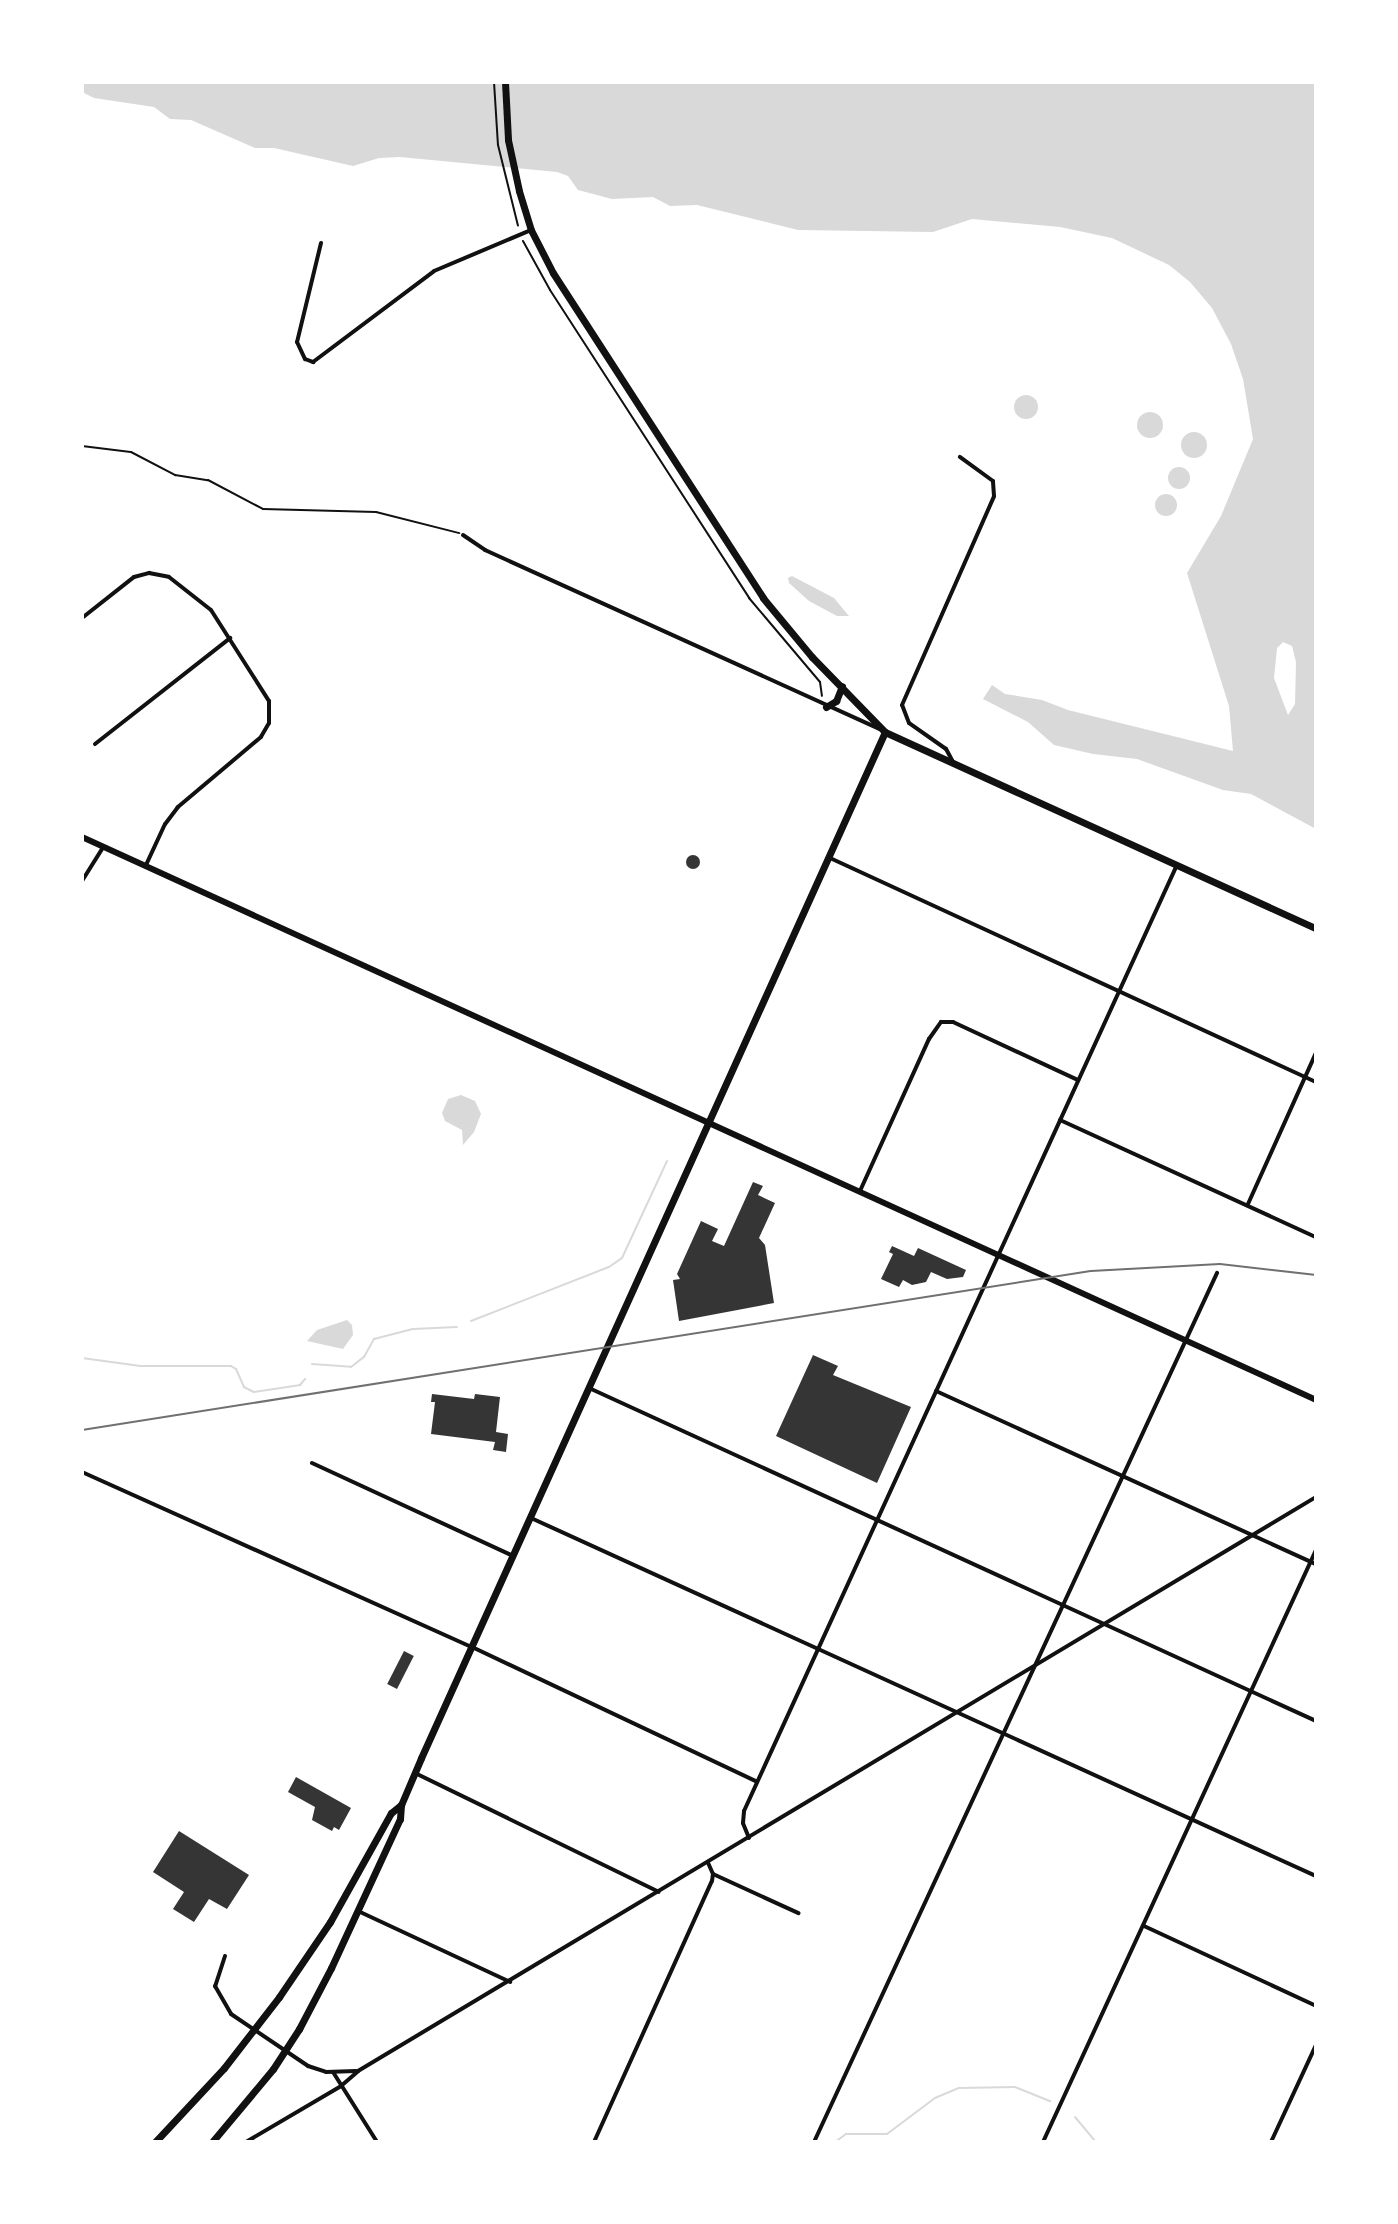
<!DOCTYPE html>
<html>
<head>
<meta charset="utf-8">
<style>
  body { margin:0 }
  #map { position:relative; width:1398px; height:2224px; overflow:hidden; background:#fff; font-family:"Fira Sans",sans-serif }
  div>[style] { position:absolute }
  .water>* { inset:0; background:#d9d9d9 }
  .round { border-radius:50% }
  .stream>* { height:2px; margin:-1px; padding:0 1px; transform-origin:1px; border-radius:1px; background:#d9d9d9 }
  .building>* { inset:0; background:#353535; transform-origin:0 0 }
  .path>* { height:2px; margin:-1px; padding:0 1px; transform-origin:1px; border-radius:1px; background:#111 }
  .minor>* { height:4px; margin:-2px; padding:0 2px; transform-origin:2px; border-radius:2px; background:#111 }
  .secondary>* { height:6px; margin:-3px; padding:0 3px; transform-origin:3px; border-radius:3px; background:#111 }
  .primary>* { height:7px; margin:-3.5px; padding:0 3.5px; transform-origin:3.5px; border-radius:3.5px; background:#111 }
  .rail>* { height:2px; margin:-1px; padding:0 1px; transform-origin:1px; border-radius:1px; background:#707070 }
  span { translate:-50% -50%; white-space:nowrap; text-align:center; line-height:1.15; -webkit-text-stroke:6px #fff; paint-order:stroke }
  .frame { position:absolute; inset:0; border:84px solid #fff; pointer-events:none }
</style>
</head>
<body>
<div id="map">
  <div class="water">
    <i style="clip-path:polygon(evenodd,82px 82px,1316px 82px,1316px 829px,1251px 794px,1223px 790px,1137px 759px,1093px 754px,1054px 745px,1028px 722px,983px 699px,992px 685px,1005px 694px,1042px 700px,1068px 710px,1233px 751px,1229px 706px,1187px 573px,1221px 516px,1253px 439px,1243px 379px,1231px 344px,1212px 308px,1190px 282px,1169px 265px,1112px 238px,1060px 227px,972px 219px,933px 232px,798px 230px,697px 205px,670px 206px,653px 197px,612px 199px,578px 190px,568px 176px,557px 172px,400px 157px,379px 158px,353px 166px,274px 148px,255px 148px,191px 120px,170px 119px,154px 107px,94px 98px,82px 92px,82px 82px,1283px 642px,1292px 646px,1296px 662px,1295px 704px,1288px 715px,1274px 678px,1277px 648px,1283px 642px)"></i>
    <i class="round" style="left:1014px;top:395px;width:24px;height:24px"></i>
    <i class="round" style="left:1137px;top:412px;width:26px;height:26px"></i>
    <i class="round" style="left:1181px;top:432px;width:26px;height:26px"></i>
    <i class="round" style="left:1168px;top:467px;width:22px;height:22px"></i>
    <i class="round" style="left:1155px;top:494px;width:22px;height:22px"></i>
    <i style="clip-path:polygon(792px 576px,834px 598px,849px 616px,837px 616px,809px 601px,789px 583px,788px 578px)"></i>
    <i style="clip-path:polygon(461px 1095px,475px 1101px,481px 1114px,474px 1132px,463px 1145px,462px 1130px,445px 1121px,442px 1113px,448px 1099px)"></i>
    <i style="clip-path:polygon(347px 1320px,352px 1325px,353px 1335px,343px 1349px,307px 1341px,317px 1330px)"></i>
  </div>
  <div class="stream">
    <i style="left:471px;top:1321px;width:148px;rotate:-21.4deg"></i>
    <i style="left:609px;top:1267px;width:16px;rotate:-35deg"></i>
    <i style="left:622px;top:1258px;width:107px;rotate:-65.1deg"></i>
    <i style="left:82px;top:1358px;width:59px;rotate:7.9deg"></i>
    <i style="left:140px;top:1366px;width:91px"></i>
    <i style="left:231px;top:1366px;width:6px;rotate:31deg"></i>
    <i style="left:236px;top:1369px;width:20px;rotate:66deg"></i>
    <i style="left:244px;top:1387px;width:11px;rotate:27deg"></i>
    <i style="left:254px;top:1392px;width:47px;rotate:-8.7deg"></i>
    <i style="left:300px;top:1385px;width:8px;rotate:-50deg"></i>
    <i style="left:312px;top:1364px;width:39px;rotate:4deg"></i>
    <i style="left:351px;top:1367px;width:16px;rotate:-38deg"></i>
    <i style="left:364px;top:1357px;width:21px;rotate:-61deg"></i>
    <i style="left:374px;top:1339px;width:40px;rotate:-14.4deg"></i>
    <i style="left:413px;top:1329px;width:44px;rotate:-2.6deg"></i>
    <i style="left:1075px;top:2117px;width:33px;rotate:50deg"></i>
    <i style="left:835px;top:2142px;width:14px;rotate:-36deg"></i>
    <i style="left:846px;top:2134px;width:41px"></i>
    <i style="left:887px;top:2134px;width:60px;rotate:-36.9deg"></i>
    <i style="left:935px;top:2098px;width:26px;rotate:-23deg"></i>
    <i style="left:959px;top:2088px;width:56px;rotate:-1deg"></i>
    <i style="left:1015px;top:2087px;width:38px;rotate:22deg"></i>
  </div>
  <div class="building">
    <i class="round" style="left:686px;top:855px;width:14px;height:14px"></i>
    <i style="clip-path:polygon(753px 1182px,763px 1186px,758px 1195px,775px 1203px,759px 1238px,765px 1245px,774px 1303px,679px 1321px,673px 1280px,680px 1279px,677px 1274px,701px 1221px,718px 1229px,712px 1241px,724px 1246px)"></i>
    <i style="clip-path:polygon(892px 1246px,914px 1256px,918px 1248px,966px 1270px,963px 1277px,947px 1279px,931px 1272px,926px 1282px,912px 1285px,903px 1280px,899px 1287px,881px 1279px,893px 1254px,889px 1252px)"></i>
    <i style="clip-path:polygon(813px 1355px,838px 1366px,833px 1375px,911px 1407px,877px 1483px,776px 1436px)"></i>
    <i style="clip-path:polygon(432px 1394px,474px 1399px,475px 1394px,500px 1397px,496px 1432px,508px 1434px,506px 1452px,493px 1450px,495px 1442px,431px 1434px,435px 1402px,431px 1402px)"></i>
    <i style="left:404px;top:1651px;width:11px;height:37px;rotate:27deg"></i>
    <i style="clip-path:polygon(296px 1777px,351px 1808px,339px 1830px,334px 1827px,332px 1831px,312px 1820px,315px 1807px,288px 1792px)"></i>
    <i style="clip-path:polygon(179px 1831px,249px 1875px,227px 1909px,209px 1899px,194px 1922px,173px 1909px,184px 1892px,153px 1872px)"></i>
  </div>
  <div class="path">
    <i style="left:494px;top:82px;width:63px;rotate:86.4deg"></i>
    <i style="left:498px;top:145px;width:83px;rotate:76.1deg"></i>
    <i style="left:523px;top:241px;width:56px;rotate:61.1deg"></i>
    <i style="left:550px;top:290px;width:367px;rotate:57.1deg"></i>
    <i style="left:749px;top:598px;width:110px;rotate:49.8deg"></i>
    <i style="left:820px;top:682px;width:14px;rotate:82deg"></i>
    <i style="left:82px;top:446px;width:49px;rotate:7deg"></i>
    <i style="left:131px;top:452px;width:50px;rotate:27.6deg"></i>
    <i style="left:175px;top:475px;width:33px;rotate:9deg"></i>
    <i style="left:208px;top:480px;width:62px;rotate:27.8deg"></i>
    <i style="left:263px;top:509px;width:113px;rotate:1.5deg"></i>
    <i style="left:376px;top:512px;width:86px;rotate:14.2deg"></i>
  </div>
  <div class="minor">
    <i style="left:321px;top:243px;width:102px;rotate:103.6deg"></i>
    <i style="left:297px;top:342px;width:19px;rotate:65deg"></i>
    <i style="left:305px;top:359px;width:9px;rotate:21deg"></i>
    <i style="left:313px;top:362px;width:151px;rotate:-36.9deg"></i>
    <i style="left:434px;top:271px;width:105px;rotate:-22.9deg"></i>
    <i style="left:463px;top:535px;width:27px;rotate:34deg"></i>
    <i style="left:485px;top:550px;width:433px;rotate:24.4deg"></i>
    <i style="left:82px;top:618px;width:66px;rotate:-38.3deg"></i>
    <i style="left:134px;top:577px;width:16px;rotate:-15deg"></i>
    <i style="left:149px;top:573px;width:20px;rotate:11deg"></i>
    <i style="left:169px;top:577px;width:53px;rotate:38.2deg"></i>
    <i style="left:211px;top:610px;width:108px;rotate:57.5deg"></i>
    <i style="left:269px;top:701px;width:22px;rotate:90deg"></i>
    <i style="left:269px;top:723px;width:16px;rotate:120deg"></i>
    <i style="left:261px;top:737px;width:109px;rotate:139.9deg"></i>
    <i style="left:178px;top:807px;width:21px;rotate:127deg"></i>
    <i style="left:165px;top:824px;width:45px;rotate:114.9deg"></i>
    <i style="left:95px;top:744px;width:172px;rotate:-38.1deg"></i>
    <i style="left:953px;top:762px;width:15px;rotate:-118deg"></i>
    <i style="left:946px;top:749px;width:45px;rotate:-144.9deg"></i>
    <i style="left:909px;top:723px;width:19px;rotate:-111deg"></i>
    <i style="left:902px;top:705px;width:228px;rotate:-66.2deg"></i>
    <i style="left:994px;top:496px;width:15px;rotate:-94deg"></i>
    <i style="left:993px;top:481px;width:41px;rotate:-144deg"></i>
    <i style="left:830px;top:858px;width:535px;rotate:24.75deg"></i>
    <i style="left:82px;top:881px;width:40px;rotate:-58deg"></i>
    <i style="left:1060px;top:1120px;width:281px;rotate:24.6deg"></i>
    <i style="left:860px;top:1191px;width:167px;rotate:-65.6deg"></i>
    <i style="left:929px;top:1039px;width:21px;rotate:-55deg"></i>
    <i style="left:941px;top:1022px;width:12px"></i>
    <i style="left:953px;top:1022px;width:138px;rotate:24.9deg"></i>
    <i style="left:1248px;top:1204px;width:166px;rotate:-65.8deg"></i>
    <i style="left:589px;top:1388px;width:800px;rotate:24.61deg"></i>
    <i style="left:936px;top:1391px;width:418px;rotate:24.5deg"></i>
    <i style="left:312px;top:1463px;width:219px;rotate:24.8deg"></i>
    <i style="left:82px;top:1472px;width:427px;rotate:24.2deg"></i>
    <i style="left:472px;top:1647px;width:315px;rotate:25.3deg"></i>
    <i style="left:531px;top:1518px;width:863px;rotate:24.52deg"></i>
    <i style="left:415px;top:1773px;width:271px;rotate:26deg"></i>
    <i style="left:749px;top:1838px;width:16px;rotate:-112deg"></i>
    <i style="left:743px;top:1823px;width:12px;rotate:-85deg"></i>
    <i style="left:744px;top:1811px;width:1040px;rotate:-65.41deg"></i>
    <i style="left:713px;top:1874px;width:94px;rotate:24.6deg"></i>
    <i style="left:358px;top:1911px;width:168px;rotate:25deg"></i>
    <i style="left:1144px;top:1926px;width:190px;rotate:24.9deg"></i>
    <i style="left:225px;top:1956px;width:32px;rotate:108deg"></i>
    <i style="left:215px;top:1986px;width:32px;rotate:60deg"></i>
    <i style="left:231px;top:2014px;width:93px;rotate:34deg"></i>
    <i style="left:308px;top:2066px;width:19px;rotate:18deg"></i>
    <i style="left:326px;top:2072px;width:30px;rotate:-2deg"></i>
    <i style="left:333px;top:2072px;width:83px;rotate:57.8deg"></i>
    <i style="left:246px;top:2142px;width:110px;rotate:-30.5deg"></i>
    <i style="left:341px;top:2086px;width:23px;rotate:-41deg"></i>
    <i style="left:358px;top:2071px;width:1117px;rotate:-30.93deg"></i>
    <i style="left:594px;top:2142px;width:286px;rotate:-65.7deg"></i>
    <i style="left:712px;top:1881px;width:7px;rotate:-82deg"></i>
    <i style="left:713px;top:1874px;width:12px;rotate:-114deg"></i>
    <i style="left:814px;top:2142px;width:958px;rotate:-65.12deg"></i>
    <i style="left:1043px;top:2142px;width:652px;rotate:-65.24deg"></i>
    <i style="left:1271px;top:2142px;width:107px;rotate:-65.1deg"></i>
  </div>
  <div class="secondary">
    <i style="left:82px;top:837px;width:1356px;rotate:24.52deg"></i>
  </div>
  <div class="primary">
    <i style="left:505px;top:82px;width:58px;rotate:87deg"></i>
    <i style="left:508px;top:140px;width:52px;rotate:77.8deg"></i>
    <i style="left:519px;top:191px;width:41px;rotate:72.9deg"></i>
    <i style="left:531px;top:230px;width:48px;rotate:62.9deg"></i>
    <i style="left:553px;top:273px;width:387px;rotate:57.1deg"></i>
    <i style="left:763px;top:598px;width:77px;rotate:50.3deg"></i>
    <i style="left:812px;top:657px;width:105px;rotate:45.8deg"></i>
    <i style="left:885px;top:732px;width:473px;rotate:24.5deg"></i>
    <i style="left:826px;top:707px;width:12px;rotate:-31deg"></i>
    <i style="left:836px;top:701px;width:16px;rotate:-68deg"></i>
    <i style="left:155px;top:2142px;width:101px;rotate:-47deg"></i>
    <i style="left:224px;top:2068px;width:90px;rotate:-52.2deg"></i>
    <i style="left:279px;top:1997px;width:91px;rotate:-55.8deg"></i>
    <i style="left:330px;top:1922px;width:125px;rotate:-60.8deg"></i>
    <i style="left:391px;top:1813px;width:13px;rotate:-39deg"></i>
    <i style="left:212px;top:2142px;width:95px;rotate:-50.1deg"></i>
    <i style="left:273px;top:2069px;width:48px;rotate:-57deg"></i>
    <i style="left:299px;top:2029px;width:69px;rotate:-62.3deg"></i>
    <i style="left:331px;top:1968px;width:164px;rotate:-65.2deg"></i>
    <i style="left:400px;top:1819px;width:14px;rotate:-86deg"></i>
    <i style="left:401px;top:1805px;width:51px;rotate:-66.9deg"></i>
    <i style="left:421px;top:1758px;width:1126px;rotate:-65.67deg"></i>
  </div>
  <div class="rail">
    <i style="left:82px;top:1430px;width:1021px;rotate:-8.96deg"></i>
    <i style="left:1091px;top:1271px;width:129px;rotate:-3.1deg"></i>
    <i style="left:1220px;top:1264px;width:97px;rotate:6.5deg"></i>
  </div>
  <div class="frame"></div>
</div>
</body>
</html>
